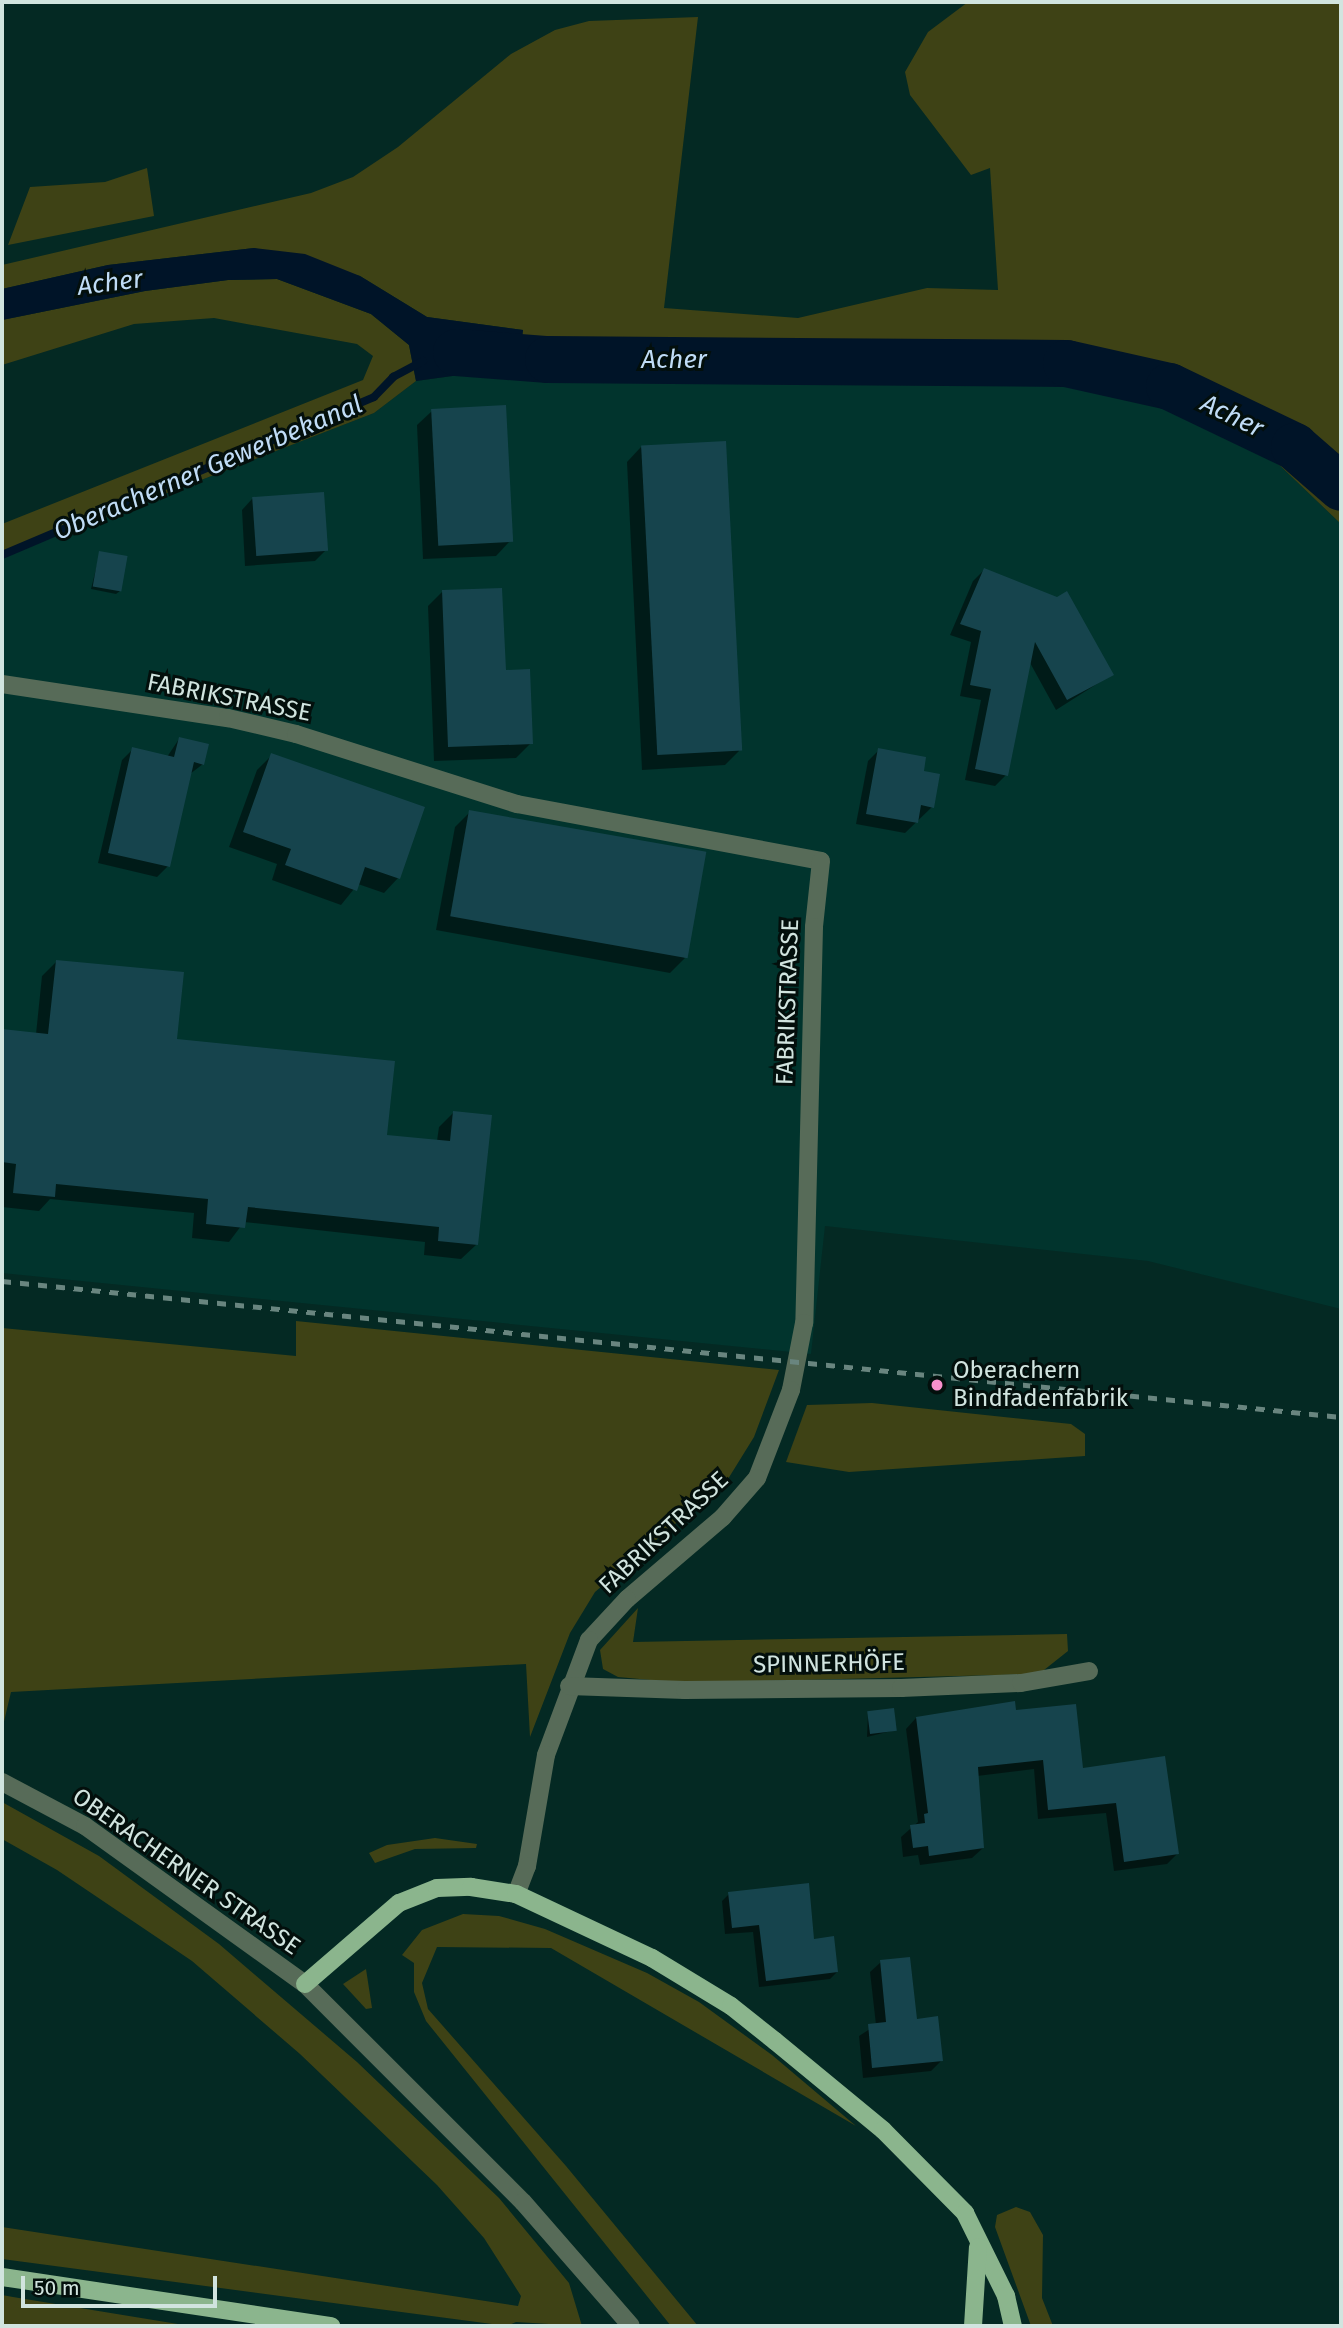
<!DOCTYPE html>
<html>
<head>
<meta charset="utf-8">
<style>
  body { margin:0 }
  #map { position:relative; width:1343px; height:2328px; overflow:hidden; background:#042923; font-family:"Fira Sans",sans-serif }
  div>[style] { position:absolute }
  .built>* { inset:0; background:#01342d }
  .green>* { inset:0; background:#3e4215 }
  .water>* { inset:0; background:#001428 }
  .shadow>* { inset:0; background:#0007 }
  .stream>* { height:8px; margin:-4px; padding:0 4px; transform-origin:4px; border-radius:4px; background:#001428 }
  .river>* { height:47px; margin:-23.5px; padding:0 23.5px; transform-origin:23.5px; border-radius:23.5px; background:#001428 }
  .building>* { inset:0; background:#16444d; transform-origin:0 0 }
  .minor>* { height:18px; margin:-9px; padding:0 9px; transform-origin:9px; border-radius:9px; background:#576b58 }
  .major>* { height:18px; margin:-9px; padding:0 9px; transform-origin:9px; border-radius:9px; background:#8bb58d }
  .rail>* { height:5px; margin-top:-2.5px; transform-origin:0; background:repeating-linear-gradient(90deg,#69857f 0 9px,transparent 0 18px) }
  .dots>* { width:19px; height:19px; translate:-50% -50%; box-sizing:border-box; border:4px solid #030f0c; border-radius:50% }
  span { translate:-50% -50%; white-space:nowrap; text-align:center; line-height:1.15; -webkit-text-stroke:6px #030f0c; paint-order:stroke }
  .street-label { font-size:24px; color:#d1e4df }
  .poi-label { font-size:24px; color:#d1e4df }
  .left { translate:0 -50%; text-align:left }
  .water-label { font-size:26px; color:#c0dcf6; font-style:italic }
  .frame { position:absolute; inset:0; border:4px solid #d1e4df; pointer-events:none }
  .scale { position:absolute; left:21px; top:2276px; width:196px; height:32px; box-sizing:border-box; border:4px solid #d1e4df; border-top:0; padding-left:9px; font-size:21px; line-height:24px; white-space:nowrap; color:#d1e4df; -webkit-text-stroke:5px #030f0c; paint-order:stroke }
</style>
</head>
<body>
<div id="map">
  <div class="built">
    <i style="clip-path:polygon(518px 367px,725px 384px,858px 375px,1067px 382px,1171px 407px,1272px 458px,1341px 524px,1341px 1309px,1148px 1261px,825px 1226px,811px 1354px,2px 1273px,2px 557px,374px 413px,416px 381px)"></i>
  </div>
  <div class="green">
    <i style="clip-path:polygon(968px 2px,1341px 2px,1341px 524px,1272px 458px,1171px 407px,1067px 382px,858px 375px,725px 384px,518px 367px,523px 330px,427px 317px,360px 276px,254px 248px,108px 265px,2px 289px,2px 265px,311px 193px,353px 177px,398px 147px,511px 54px,555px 30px,589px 21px,698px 17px,664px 308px,798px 318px,927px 288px,998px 290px,990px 168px,971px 175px,910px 95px,905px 72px,928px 32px)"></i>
    <i style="clip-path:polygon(147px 168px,154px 216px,8px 245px,30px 187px,105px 182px)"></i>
    <i style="clip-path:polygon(277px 279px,371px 314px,409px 345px,416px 381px,374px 413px,2px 557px,2px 524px,363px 380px,373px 356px,357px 344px,214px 318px,134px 324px,2px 365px,2px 320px,145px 291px,228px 280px)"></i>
    <i style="clip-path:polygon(296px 1321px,779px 1370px,754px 1437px,728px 1479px,595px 1592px,570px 1633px,530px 1737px,526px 1664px,11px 1692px,2px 1730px,2px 1328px,296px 1356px)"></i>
    <i style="clip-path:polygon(872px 1403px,1071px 1424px,1085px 1434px,1085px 1456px,849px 1472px,786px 1462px,807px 1405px)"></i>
    <i style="clip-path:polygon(638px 1608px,633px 1642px,1067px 1634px,1068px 1651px,1039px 1674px,683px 1683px,618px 1677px,603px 1669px,600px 1650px)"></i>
    <i style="clip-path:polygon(2px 1802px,99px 1856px,219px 1944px,357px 2062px,499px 2198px,569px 2283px,582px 2326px,516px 2322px,507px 2326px,2px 2259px,2px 2227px,518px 2306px,521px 2296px,484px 2238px,437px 2185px,300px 2054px,192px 1961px,57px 1870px,2px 1839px)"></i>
    <i style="clip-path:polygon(435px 1838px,477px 1844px,476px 1848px,415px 1849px,375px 1863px,369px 1853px,387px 1845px)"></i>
    <i style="clip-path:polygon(463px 1914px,499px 1916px,545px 1929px,647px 1973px,699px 2002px,772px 2055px,856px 2126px,551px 1948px,437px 1947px,422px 1983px,428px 2009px,566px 2166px,698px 2326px,671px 2326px,426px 2021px,414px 1992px,414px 1963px,402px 1955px,422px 1930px)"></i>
    <i style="clip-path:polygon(366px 1969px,372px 2008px,366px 2009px,343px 1984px)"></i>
    <i style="clip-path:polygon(1016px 2207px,1030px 2212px,1043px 2235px,1042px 2298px,1053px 2326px,1031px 2326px,995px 2227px,997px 2215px)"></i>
    <i style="clip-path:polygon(2px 2295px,13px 2297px,190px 2326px,2px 2326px)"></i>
  </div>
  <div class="water">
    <i style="clip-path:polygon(254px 248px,305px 254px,360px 276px,427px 317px,523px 330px,518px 367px,416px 381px,409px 345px,371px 314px,277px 279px,228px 280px,145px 291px,2px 320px,2px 289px,108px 265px)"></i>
  </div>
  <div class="shadow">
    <i style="clip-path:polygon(432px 411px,510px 541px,496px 556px,423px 559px,417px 425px)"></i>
    <i style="clip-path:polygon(641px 447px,739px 751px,725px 765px,642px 770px,627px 462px)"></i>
    <i style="clip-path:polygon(252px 499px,326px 550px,315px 561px,245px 566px,242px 510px)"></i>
    <i style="clip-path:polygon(100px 553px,120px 591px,116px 594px,91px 589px)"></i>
    <i style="clip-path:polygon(984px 570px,1111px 675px,1056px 710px,1029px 661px,1006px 775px,995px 786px,965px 780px,981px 700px,960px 696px,971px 642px,950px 635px,973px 581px)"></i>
    <i style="clip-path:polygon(442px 592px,504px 672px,531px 743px,516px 758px,434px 761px,428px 606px)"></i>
    <i style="clip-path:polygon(179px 739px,203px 764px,190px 774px,168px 866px,157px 877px,98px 863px,122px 760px,133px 749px,167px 757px)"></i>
    <i style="clip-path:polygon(879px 750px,922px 772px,932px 807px,905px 833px,856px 824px,868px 761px)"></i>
    <i style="clip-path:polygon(272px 755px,398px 878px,384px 893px,358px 884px,341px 905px,272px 880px,277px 864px,229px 847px,257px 770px)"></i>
    <i style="clip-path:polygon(470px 812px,685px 958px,670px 973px,436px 930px,455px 827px)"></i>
    <i style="clip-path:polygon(57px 961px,175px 1040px,385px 1136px,437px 1141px,439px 1127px,453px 1113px,476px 1245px,461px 1259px,424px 1255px,425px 1242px,244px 1222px,229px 1242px,192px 1238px,194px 1213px,50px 1199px,39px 1211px,2px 1207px,2px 1031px,36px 1034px,42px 976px)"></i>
    <i style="clip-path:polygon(1014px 1712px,1081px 1770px,1177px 1854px,1167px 1864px,1114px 1871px,1106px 1813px,1038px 1819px,1034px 1769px,977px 1776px,983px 1848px,972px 1858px,920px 1865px,918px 1855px,903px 1857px,901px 1837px,918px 1822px,906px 1729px,916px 1718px)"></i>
    <i style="clip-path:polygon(868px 1714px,895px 1730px,867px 1737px)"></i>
    <i style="clip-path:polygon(729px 1894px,813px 1941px,837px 1972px,830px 1979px,759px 1987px,753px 1932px,725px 1934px,722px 1901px)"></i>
    <i style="clip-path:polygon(881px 1962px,941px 2061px,931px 2071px,863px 2078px,859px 2036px,876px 2025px,870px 1972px)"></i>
  </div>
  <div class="stream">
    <i style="left:2px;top:555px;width:404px;rotate:-23deg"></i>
    <i style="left:374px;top:397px;width:28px;rotate:-46deg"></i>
    <i style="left:393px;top:377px;width:34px;rotate:-28deg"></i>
  </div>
  <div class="river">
    <i style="left:456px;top:352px;width:92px;rotate:4.4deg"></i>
    <i style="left:548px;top:359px;width:518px;rotate:0.44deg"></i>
    <i style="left:1066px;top:363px;width:106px;rotate:12.6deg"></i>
    <i style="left:1169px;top:386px;width:139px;rotate:25.6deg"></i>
    <i style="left:1294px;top:446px;width:62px;rotate:41.1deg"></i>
  </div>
  <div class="building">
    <i style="left:506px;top:405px;width:137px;height:75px;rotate:87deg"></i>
    <i style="left:726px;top:441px;width:310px;height:85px;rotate:87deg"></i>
    <i style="left:324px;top:492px;width:59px;height:72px;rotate:86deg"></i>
    <i style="left:99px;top:551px;width:29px;height:36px;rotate:10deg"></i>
    <i style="clip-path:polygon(984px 568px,1057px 597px,1067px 591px,1114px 675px,1067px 700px,1035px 642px,1008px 776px,975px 769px,991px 689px,970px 685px,981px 631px,960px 624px)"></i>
    <i style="clip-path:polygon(502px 588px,506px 670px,530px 669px,533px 744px,448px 747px,442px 590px)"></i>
    <i style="clip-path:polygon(179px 737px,209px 744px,204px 765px,194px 762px,170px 867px,108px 853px,132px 747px,174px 757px)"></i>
    <i style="clip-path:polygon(878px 748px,926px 757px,924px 771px,940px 774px,934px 808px,921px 805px,918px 823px,866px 814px)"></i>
    <i style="clip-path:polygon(271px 753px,425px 807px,400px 879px,365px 867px,357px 891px,285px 865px,291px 849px,243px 832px)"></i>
    <i style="left:469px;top:810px;width:241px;height:108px;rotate:10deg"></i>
    <i style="clip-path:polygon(56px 960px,184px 972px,177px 1039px,395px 1061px,387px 1135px,450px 1141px,453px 1111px,492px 1115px,478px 1245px,438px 1241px,439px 1227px,248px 1207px,245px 1228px,206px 1224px,208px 1199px,56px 1184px,55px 1197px,13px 1193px,16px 1164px,2px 1162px,2px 1029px,48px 1034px)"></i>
    <i style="clip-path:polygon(1015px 1701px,1016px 1710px,1076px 1704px,1083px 1768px,1165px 1756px,1179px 1854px,1124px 1862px,1116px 1803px,1048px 1810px,1043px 1760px,978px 1767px,984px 1848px,929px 1856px,928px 1846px,913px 1848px,910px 1825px,925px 1823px,924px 1814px,928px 1813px,916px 1717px)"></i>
    <i style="left:894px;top:1708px;width:23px;height:27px;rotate:83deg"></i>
    <i style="clip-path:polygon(809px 1883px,814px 1939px,834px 1936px,838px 1972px,766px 1981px,759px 1925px,732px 1928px,728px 1892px)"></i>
    <i style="clip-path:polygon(910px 1957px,917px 2019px,938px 2016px,943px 2061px,872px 2068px,868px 2024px,886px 2022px,880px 1960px)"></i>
  </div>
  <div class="minor">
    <i style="left:2px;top:684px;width:229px;rotate:8.6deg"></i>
    <i style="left:228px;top:718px;width:70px;rotate:13.2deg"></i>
    <i style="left:296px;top:734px;width:232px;rotate:17.6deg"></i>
    <i style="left:517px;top:804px;width:309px;rotate:10.6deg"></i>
    <i style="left:821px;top:861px;width:66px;rotate:96.1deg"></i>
    <i style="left:814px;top:927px;width:396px;rotate:91.4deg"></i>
    <i style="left:804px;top:1323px;width:68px;rotate:101deg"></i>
    <i style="left:791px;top:1390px;width:94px;rotate:111.1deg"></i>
    <i style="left:757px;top:1478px;width:52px;rotate:131.1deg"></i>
    <i style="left:723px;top:1517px;width:126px;rotate:139.5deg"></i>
    <i style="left:627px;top:1599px;width:56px;rotate:132.8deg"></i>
    <i style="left:589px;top:1640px;width:123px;rotate:110.5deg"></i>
    <i style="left:546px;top:1755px;width:113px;rotate:99.7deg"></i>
    <i style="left:527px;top:1866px;width:30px;rotate:111deg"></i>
    <i style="left:569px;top:1686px;width:116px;rotate:2deg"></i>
    <i style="left:685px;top:1690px;width:216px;rotate:-0.5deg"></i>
    <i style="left:901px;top:1688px;width:120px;rotate:-2.4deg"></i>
    <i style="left:1021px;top:1683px;width:69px;rotate:-10deg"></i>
    <i style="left:2px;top:1782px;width:94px;rotate:27.9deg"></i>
    <i style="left:85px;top:1826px;width:271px;rotate:35.7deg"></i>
    <i style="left:305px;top:1984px;width:308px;rotate:45deg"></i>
    <i style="left:523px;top:2202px;width:164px;rotate:48.9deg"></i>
  </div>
  <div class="major">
    <i style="left:305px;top:1984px;width:124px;rotate:-40.8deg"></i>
    <i style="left:399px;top:1903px;width:41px;rotate:-21.5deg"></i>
    <i style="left:437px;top:1888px;width:34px;rotate:-2deg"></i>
    <i style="left:471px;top:1887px;width:46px;rotate:8.8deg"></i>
    <i style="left:516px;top:1894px;width:150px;rotate:25.2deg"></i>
    <i style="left:652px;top:1958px;width:92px;rotate:31.3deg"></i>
    <i style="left:731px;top:2006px;width:56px;rotate:38.5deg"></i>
    <i style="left:775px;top:2041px;width:140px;rotate:39.5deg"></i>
    <i style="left:883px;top:2130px;width:117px;rotate:45.3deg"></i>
    <i style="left:965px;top:2213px;width:93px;rotate:63.7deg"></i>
    <i style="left:1006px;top:2296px;width:31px;rotate:77deg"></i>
    <i style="left:2px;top:2277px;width:333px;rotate:8.5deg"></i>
    <i style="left:973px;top:2326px;width:79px;rotate:-86.4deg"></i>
  </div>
  <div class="rail">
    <i style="left:2px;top:1281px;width:1346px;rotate:5.8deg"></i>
  </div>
  <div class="dots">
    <i style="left:937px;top:1385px;background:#f890cc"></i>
  </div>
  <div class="street-label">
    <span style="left:229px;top:698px;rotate:11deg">FABRIKSTRASSE</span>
    <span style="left:788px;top:1002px;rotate:-88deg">FABRIKSTRASSE</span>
    <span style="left:664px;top:1533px;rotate:-43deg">FABRIKSTRASSE</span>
    <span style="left:829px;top:1664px;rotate:-1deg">SPINNERHÖFE</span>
    <span style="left:186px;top:1872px;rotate:35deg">OBERACHERNER STRASSE</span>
  </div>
  <div class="poi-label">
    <span class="left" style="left:953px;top:1385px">Oberachern<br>Bindfadenfabrik</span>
  </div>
  <div class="water-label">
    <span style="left:110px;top:283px;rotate:-7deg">Acher</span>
    <span style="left:674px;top:360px">Acher</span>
    <span style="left:1232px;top:416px;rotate:26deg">Acher</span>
    <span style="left:208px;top:468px;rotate:-23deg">Oberacherner Gewerbekanal</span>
  </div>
  <div class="frame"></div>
  <div class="scale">50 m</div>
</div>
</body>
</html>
